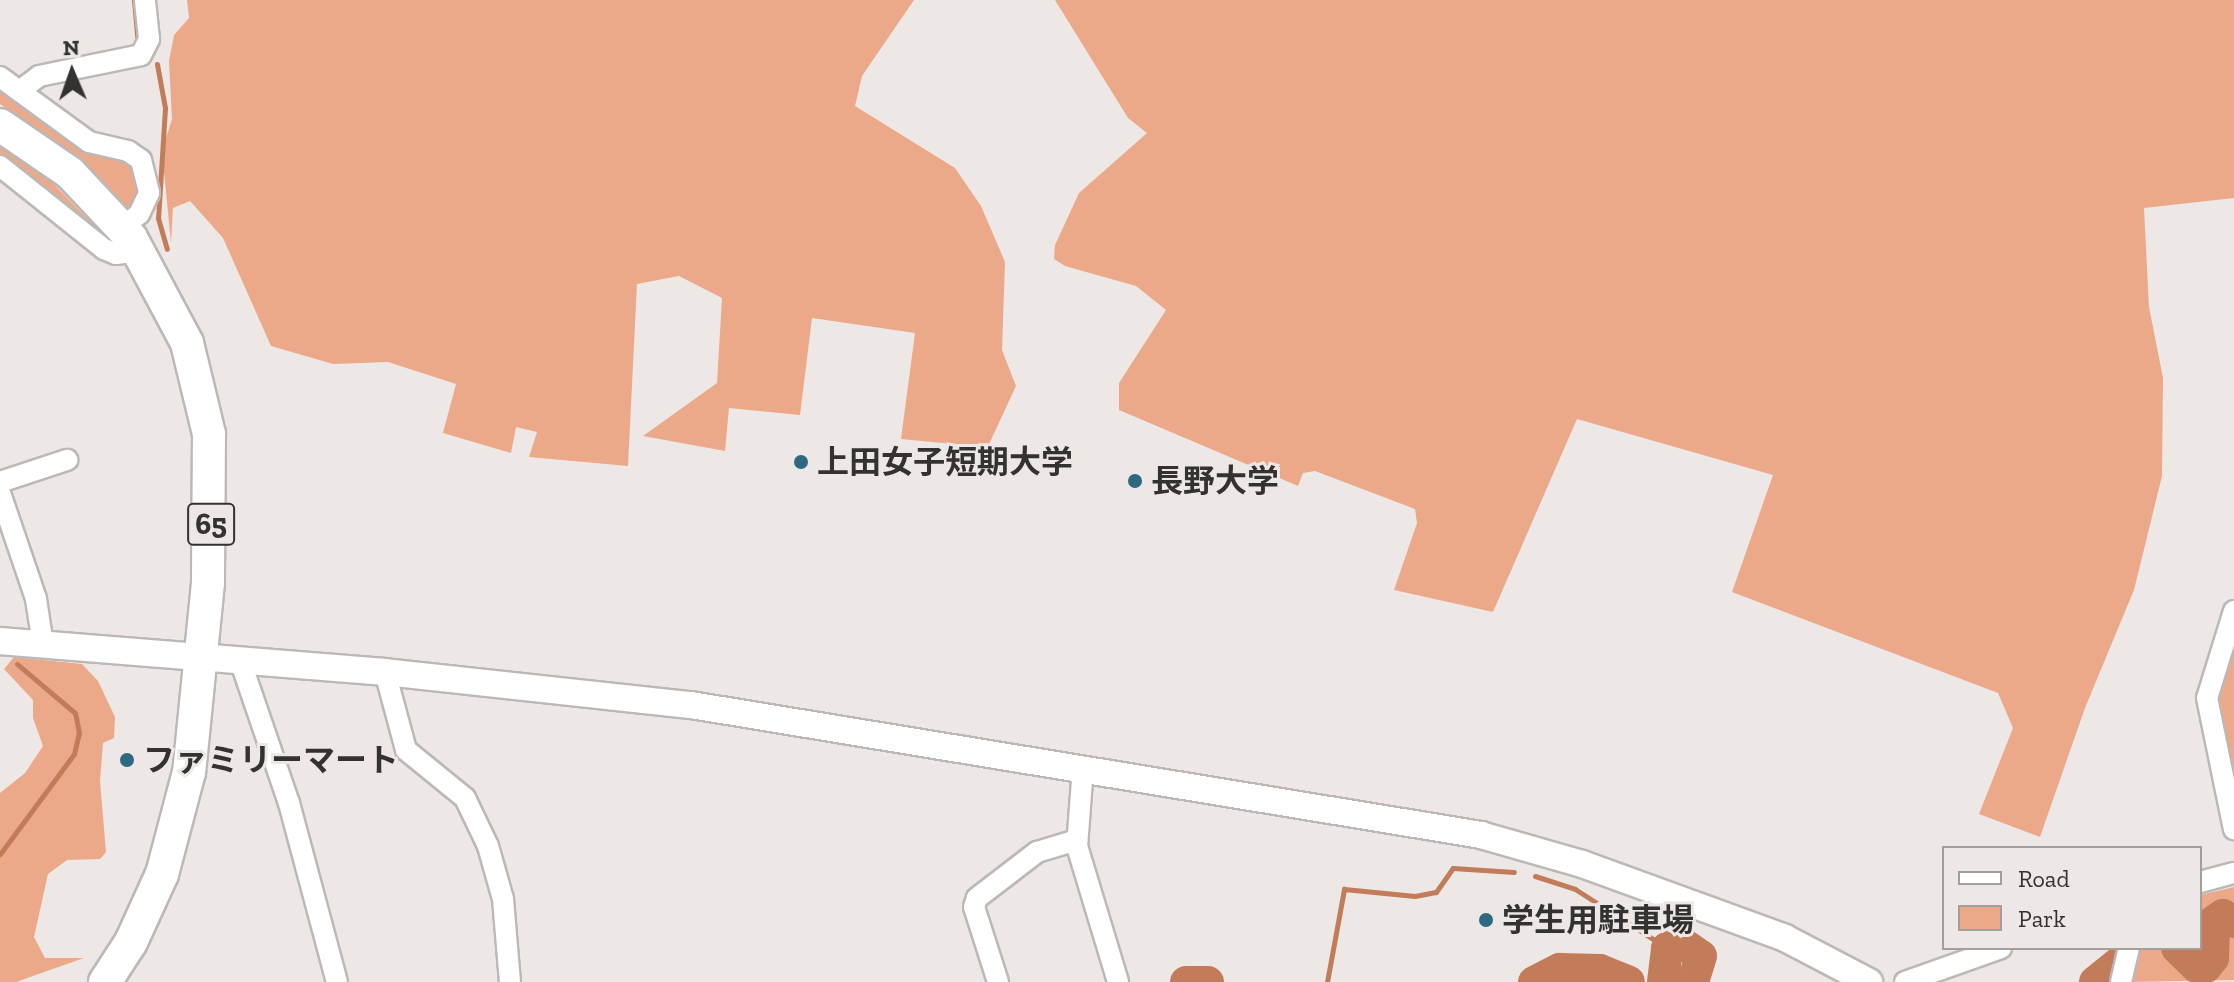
<!DOCTYPE html>
<html>
<head>
<meta charset="utf-8">
<style>
  body { margin:0 }
  #map { position:relative; width:2234px; height:982px; overflow:hidden; background:#ede8e5; font-family:"Zilla Slab","Noto Sans JP",serif }
  div>[style] { position:absolute }
  .green>* { inset:0; background:#eca989 }
  .stream>* { height:5px; margin:-2.5px; padding:0 2.5px; transform-origin:2.5px; border-radius:2.5px; background:#c27c5a }
  .river>* { height:32px; margin:-16px; padding:0 16px; transform-origin:16px; border-radius:16px; background:#c27c5a }
  .roads { filter:drop-shadow(2px 0 #bdb8b6) drop-shadow(-2px 0 #bdb8b6) drop-shadow(0 2px #bdb8b6) drop-shadow(0 -2px #bdb8b6) }
  .minor>* { height:20px; margin:-10px; padding:0 10px; transform-origin:10px; border-radius:10px; background:#fff }
  .tertiary>* { height:26px; margin:-13px; padding:0 13px; transform-origin:13px; border-radius:13px; background:#fff }
  .primary>* { height:32px; margin:-16px; padding:0 16px; transform-origin:16px; border-radius:16px; background:#fff }
  .dots>* { width:22px; height:22px; translate:-50% -50%; box-sizing:border-box; border:4px solid #ede8e5; border-radius:50% }
  span { translate:-50% -50%; white-space:nowrap; text-align:center; line-height:1.15; -webkit-text-stroke:6px #ede8e5; paint-order:stroke }
  .shield-label span { padding:2px 6px; background:#ede8e5; border:2px solid; border-radius:6px; -webkit-text-stroke-width:0 }
  .shield-label { font-size:30px; color:#343231; font-weight:700 }
  .poi-label { font-size:32px; color:#343231; font-weight:700 }
  .left { translate:0 -50%; text-align:left }
  .legend { position:absolute; left:1942px; top:846px; width:260px; height:104px; box-sizing:border-box; background:#ede8e5; border:2px solid #a39f9d; margin:0; padding:10px 14px; list-style:none; font-size:24px; color:#343231 }
  .legend li { display:flex; align-items:center; gap:16px; height:40px }
  .legend b { width:40px; border:2px solid #a39f9d }
  .north { position:absolute; left:32px; top:32px; width:80px; height:80px; -webkit-text-stroke:6px #ede8e5; paint-order:stroke; rotate:358deg; font-size:22px; font-weight:700; line-height:32px; text-align:center; color:#343231 }
  .north::after { content:''; display:block; margin:auto; width:28px; height:36px; background:#343231; clip-path:polygon(50% 0,100% 100%,50% 72%,0 100%) }
</style>
</head>
<body>
<div id="map">
  <div class="green">
    <i style="clip-path:polygon(187px 0,914px 0,862px 76px,855px 106px,955px 168px,981px 206px,1005px 262px,1002px 350px,1016px 386px,984px 455px,974px 446px,901px 439px,915px 333px,812px 318px,800px 415px,729px 408px,725px 451px,643px 436px,717px 383px,722px 298px,679px 276px,637px 284px,628px 466px,529px 457px,537px 432px,516px 427px,511px 453px,443px 433px,456px 384px,388px 362px,333px 364px,271px 346px,223px 238px,190px 201px,173px 208px,171px 243px,162px 151px,172px 119px,169px 61px,174px 35px,189px 18px)"></i>
    <i style="clip-path:polygon(1055px 0,2234px 0,2234px 198px,2144px 208px,2149px 307px,2163px 378px,2162px 476px,2134px 590px,2085px 708px,2040px 837px,1979px 814px,2013px 728px,1998px 693px,1732px 592px,1773px 475px,1577px 419px,1493px 612px,1394px 590px,1417px 523px,1415px 509px,1315px 471px,1303px 473px,1298px 486px,1119px 410px,1119px 383px,1166px 310px,1136px 286px,1065px 266px,1054px 259px,1055px 245px,1079px 193px,1147px 133px,1128px 118px)"></i>
    <i style="clip-path:polygon(0 87px,131px 163px,142px 186px,131px 211px,60px 144px,0 104px)"></i>
    <i style="clip-path:polygon(0 143px,38px 168px,104px 236px,88px 229px,0 156px)"></i>
    <i style="clip-path:polygon(2234px 635px,2234px 792px,2216px 699px)"></i>
    <i style="clip-path:polygon(14px 657px,82px 664px,98px 681px,115px 717px,114px 738px,103px 743px,100px 781px,106px 852px,100px 859px,67px 860px,48px 874px,34px 937px,45px 958px,84px 958px,16px 982px,0 982px,0 793px,25px 773px,43px 746px,33px 718px,33px 700px,4px 669px)"></i>
    <i style="clip-path:polygon(2234px 887px,2234px 980px,2127px 982px,2133px 948px,2200px 948px,2200px 895px)"></i>
    <i style="clip-path:polygon(2122px 950px,2116px 982px,2082px 982px,2091px 976px)"></i>
  </div>
  <div class="stream">
    <i style="left:134px;top:0;width:37px;rotate:85deg"></i>
    <i style="left:157px;top:64px;width:45px;rotate:79.7deg"></i>
    <i style="left:165px;top:108px;width:110px;rotate:93.6deg"></i>
    <i style="left:158px;top:218px;width:32px;rotate:74deg"></i>
    <i style="left:0;top:854px;width:124px;rotate:-53.5deg"></i>
    <i style="left:74px;top:754px;width:22px;rotate:-77deg"></i>
    <i style="left:79px;top:733px;width:20px;rotate:-101deg"></i>
    <i style="left:75px;top:713px;width:76px;rotate:-139.8deg"></i>
    <i style="left:1535px;top:876px;width:42px;rotate:18deg"></i>
    <i style="left:1575px;top:889px;width:109px;rotate:32.7deg"></i>
    <i style="left:1327px;top:982px;width:95px;rotate:-79.6deg"></i>
    <i style="left:1344px;top:889px;width:71px;rotate:5.6deg"></i>
    <i style="left:1415px;top:896px;width:21px;rotate:-11deg"></i>
    <i style="left:1436px;top:892px;width:29px;rotate:-55deg"></i>
    <i style="left:1453px;top:868px;width:61px;rotate:3.8deg"></i>
  </div>
  <div class="river">
    <i style="left:2177px;top:948px;width:28px;rotate:44deg"></i>
    <i style="left:2197px;top:967px;width:9px"></i>
    <i style="left:2206px;top:967px;width:11px;rotate:-52deg"></i>
    <i style="left:2213px;top:958px;width:37px;rotate:-88deg"></i>
    <i style="left:2214px;top:921px;width:11px;rotate:-34deg"></i>
    <i style="left:2223px;top:915px;width:13px;rotate:32deg"></i>
    <i style="left:1186px;top:982px;width:22px"></i>
    <i style="left:1534px;top:982px;width:29px;rotate:-27deg"></i>
    <i style="left:1560px;top:969px;width:40px;rotate:1.4deg"></i>
    <i style="left:1600px;top:970px;width:31px;rotate:22deg"></i>
    <i style="left:1663px;top:982px;width:34px;rotate:-83deg"></i>
    <i style="left:1667px;top:948px;width:15px;rotate:-23deg"></i>
    <i style="left:1681px;top:942px;width:24px;rotate:35deg"></i>
    <i style="left:1701px;top:956px;width:27px;rotate:107deg"></i>
    <i style="left:2095px;top:982px;width:35px;rotate:-39deg"></i>
  </div>
  <div class="roads">
    <div class="minor">
      <i style="left:0;top:77px;width:110px;rotate:36.1deg"></i>
      <i style="left:89px;top:142px;width:40px;rotate:13deg"></i>
      <i style="left:128px;top:151px;width:16px;rotate:35deg"></i>
      <i style="left:141px;top:160px;width:34px;rotate:76deg"></i>
      <i style="left:149px;top:193px;width:23px;rotate:115deg"></i>
      <i style="left:139px;top:214px;width:21px;rotate:141deg"></i>
      <i style="left:22px;top:89px;width:21px;rotate:-37deg"></i>
      <i style="left:39px;top:76px;width:104px;rotate:-11.6deg"></i>
      <i style="left:141px;top:55px;width:18px;rotate:-63deg"></i>
      <i style="left:149px;top:39px;width:39px;rotate:-96deg"></i>
      <i style="left:0;top:166px;width:133px;rotate:38.6deg"></i>
      <i style="left:104px;top:249px;width:13px;rotate:23deg"></i>
      <i style="left:116px;top:254px;width:23px;rotate:-7deg"></i>
      <i style="left:0;top:482px;width:71px;rotate:-18.2deg"></i>
      <i style="left:0;top:493px;width:112px;rotate:71.2deg"></i>
      <i style="left:36px;top:599px;width:47px;rotate:81.3deg"></i>
      <i style="left:2234px;top:611px;width:91px;rotate:107.2deg"></i>
      <i style="left:2207px;top:698px;width:134px;rotate:78.4deg"></i>
      <i style="left:241px;top:663px;width:148px;rotate:71.1deg"></i>
      <i style="left:289px;top:803px;width:185px;rotate:75deg"></i>
      <i style="left:385px;top:672px;width:81px;rotate:74.9deg"></i>
      <i style="left:406px;top:750px;width:76px;rotate:39.1deg"></i>
      <i style="left:465px;top:798px;width:53px;rotate:64.4deg"></i>
      <i style="left:488px;top:846px;width:55px;rotate:74.2deg"></i>
      <i style="left:503px;top:899px;width:83px;rotate:85.2deg"></i>
      <i style="left:1083px;top:767px;width:79px;rotate:94.3deg"></i>
      <i style="left:1077px;top:846px;width:142px;rotate:73.2deg"></i>
      <i style="left:2200px;top:882px;width:35px;rotate:-15deg"></i>
      <i style="left:998px;top:982px;width:79px;rotate:-107.7deg"></i>
      <i style="left:974px;top:907px;width:9px;rotate:-72deg"></i>
      <i style="left:977px;top:898px;width:76px;rotate:-37.5deg"></i>
      <i style="left:1037px;top:852px;width:42px;rotate:-16.7deg"></i>
      <i style="left:1905px;top:982px;width:102px;rotate:-19.5deg"></i>
      <i style="left:2121px;top:982px;width:35px;rotate:-77deg"></i>
    </div>
    <div class="tertiary">
      <i style="left:0;top:641px;width:386px;rotate:4.6deg"></i>
      <i style="left:385px;top:672px;width:308px;rotate:6.2deg"></i>
      <i style="left:691px;top:705px;width:801px;rotate:9.34deg"></i>
      <i style="left:1481px;top:835px;width:105px;rotate:16deg"></i>
      <i style="left:1582px;top:864px;width:216px;rotate:20deg"></i>
      <i style="left:1785px;top:938px;width:95px;rotate:27.6deg"></i>
    </div>
    <div class="primary">
      <i style="left:0;top:125px;width:85px;rotate:34.4deg"></i>
      <i style="left:70px;top:173px;width:89px;rotate:46.8deg"></i>
      <i style="left:131px;top:238px;width:119px;rotate:61.9deg"></i>
      <i style="left:187px;top:343px;width:94px;rotate:76.4deg"></i>
      <i style="left:209px;top:434px;width:149px;rotate:90.4deg"></i>
      <i style="left:208px;top:583px;width:190px;rotate:95.7deg"></i>
      <i style="left:189px;top:772px;width:106px;rotate:104.8deg"></i>
      <i style="left:162px;top:874px;width:75px;rotate:114.5deg"></i>
      <i style="left:131px;top:942px;width:48px;rotate:123deg"></i>
    </div>
  </div>
  <div class="dots">
    <i style="left:801px;top:462px;background:#2d6a81"></i>
    <i style="left:1135px;top:481px;background:#2d6a81"></i>
    <i style="left:127px;top:760px;background:#2d6a81"></i>
    <i style="left:1486px;top:920px;background:#2d6a81"></i>
  </div>
  <div class="shield-label">
    <span style="left:211px;top:524px">65</span>
  </div>
  <div class="poi-label">
    <span class="left" style="left:817px;top:462px">上田女子短期大学</span>
    <span class="left" style="left:1151px;top:481px">長野大学</span>
    <span class="left" style="left:143px;top:760px">ファミリーマート</span>
    <span class="left" style="left:1502px;top:920px">学生用駐車場</span>
  </div>
  <ul class="legend">
  <li><b style="height:10px;background:#fff"></b>Road</li>
  <li><b style="height:22px;background:#eca989"></b>Park</li>
  </ul>
  <div class="north">N</div>
</div>
</body>
</html>
